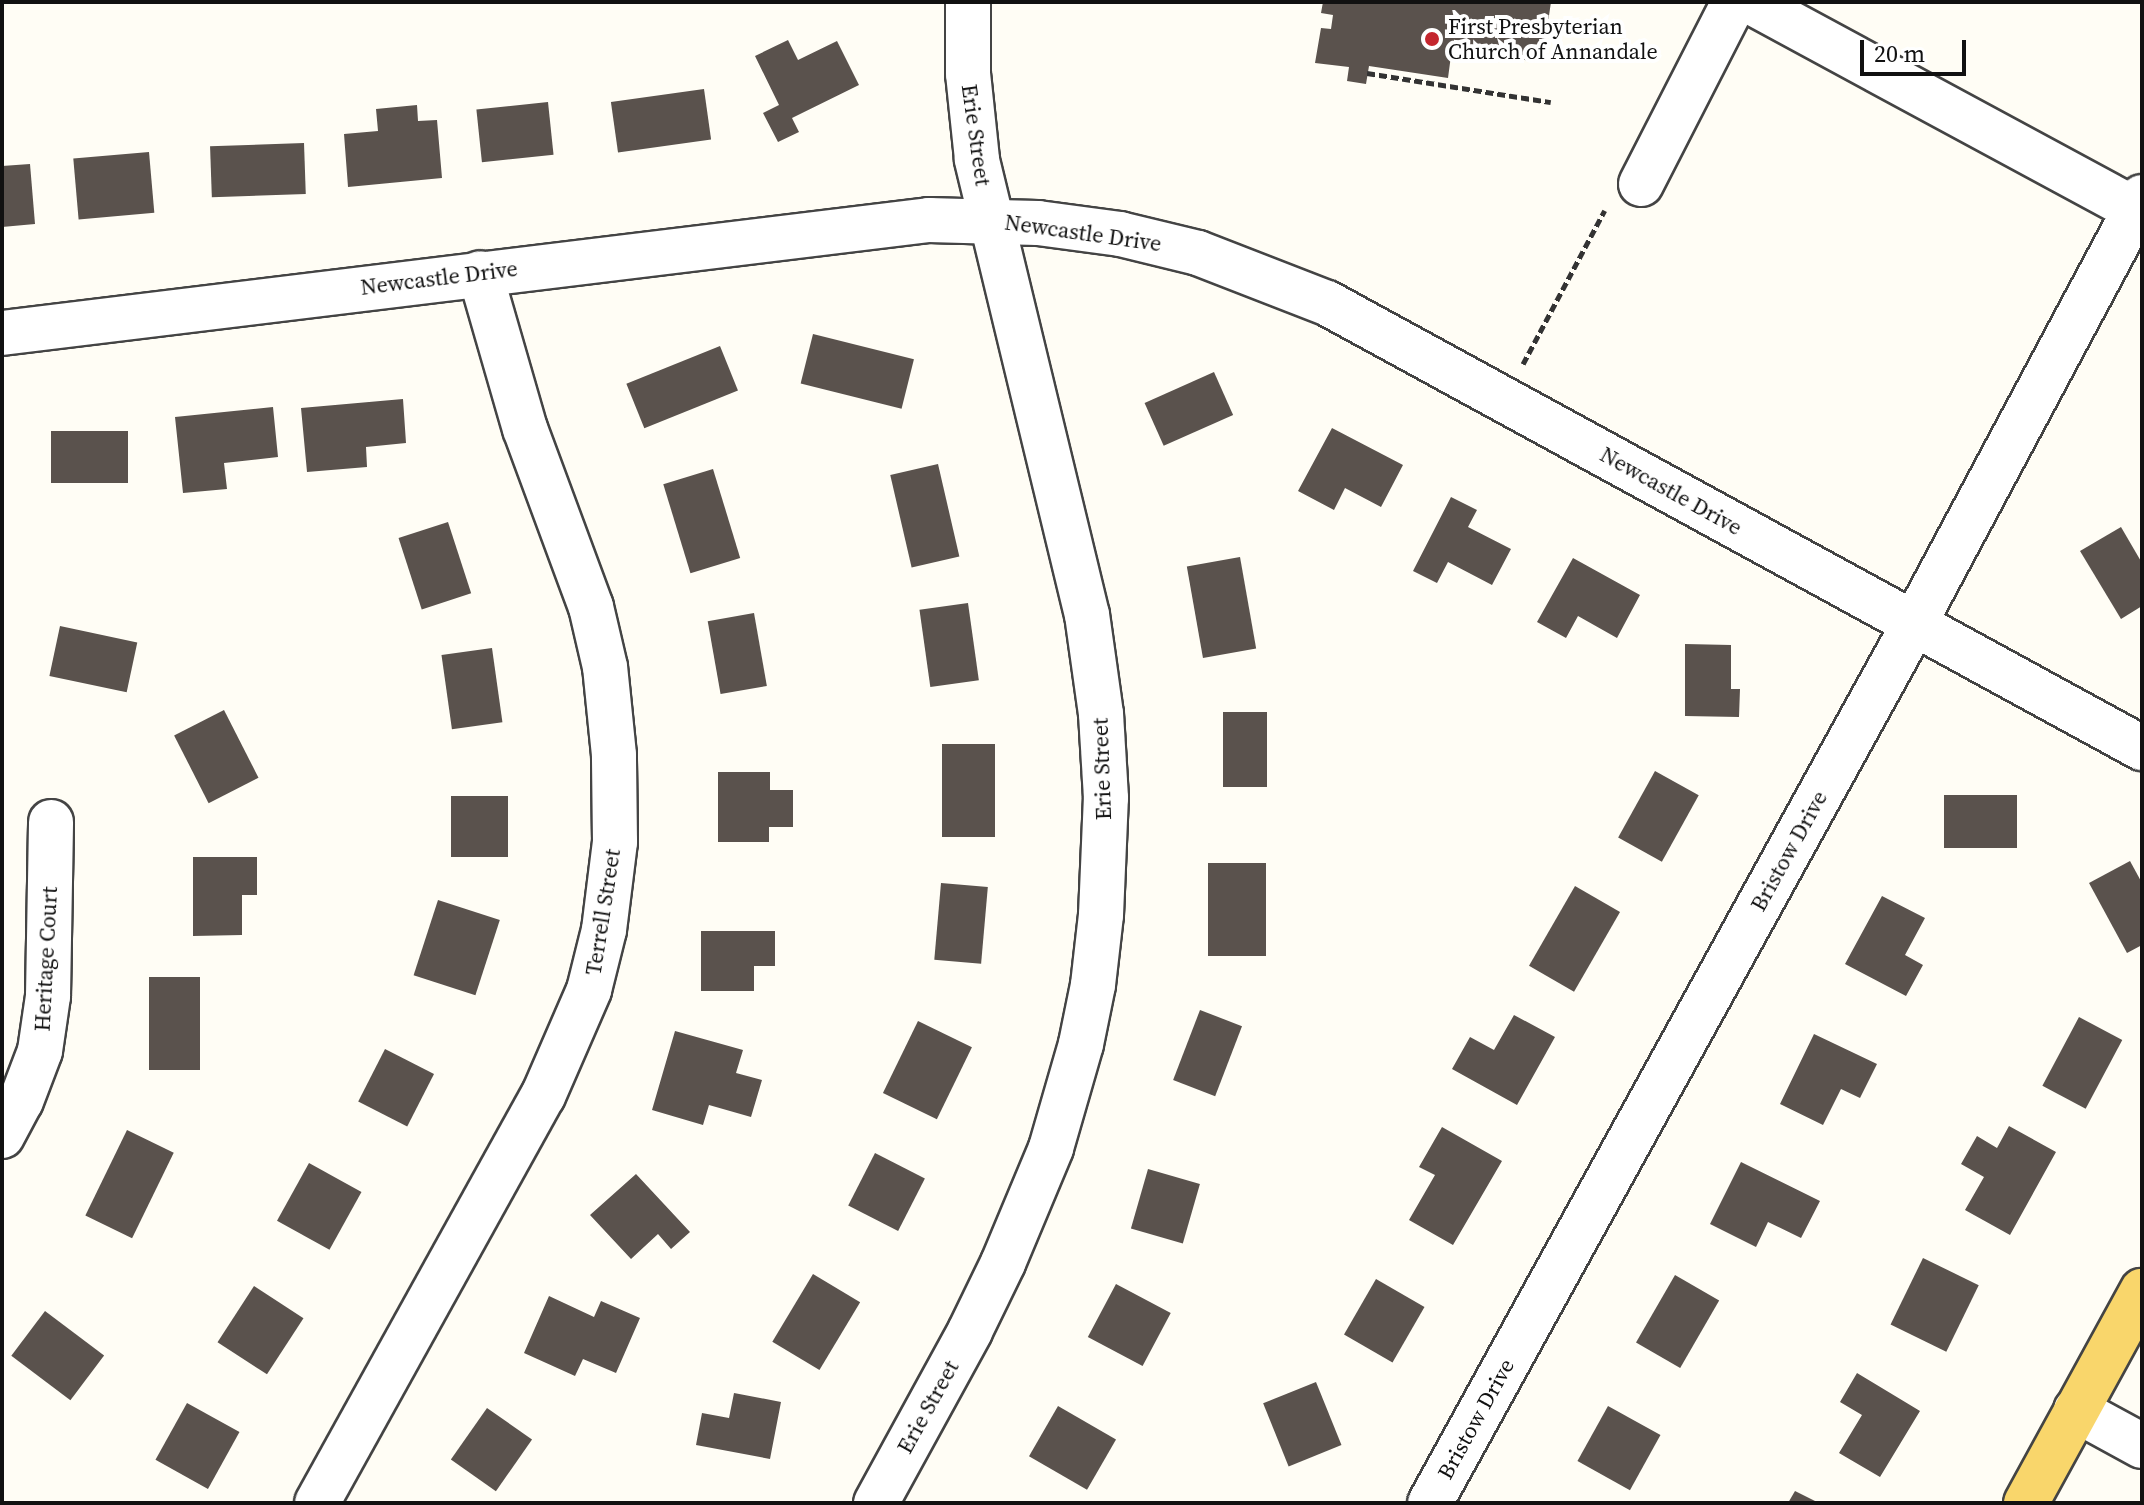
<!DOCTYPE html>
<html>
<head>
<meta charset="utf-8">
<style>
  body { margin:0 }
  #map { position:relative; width:2144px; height:1505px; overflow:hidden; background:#fffdf5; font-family:"Source Serif 4",serif }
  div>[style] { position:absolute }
  .building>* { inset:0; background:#5a524d; transform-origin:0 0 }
  .path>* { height:5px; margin-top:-2.5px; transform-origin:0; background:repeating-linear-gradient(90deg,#333 0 8px,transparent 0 12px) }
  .roads { filter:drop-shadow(2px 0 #444) drop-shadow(-2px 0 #444) drop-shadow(0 2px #444) drop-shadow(0 -2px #444) }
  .minor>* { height:44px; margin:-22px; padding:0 22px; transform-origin:22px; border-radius:22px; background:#fff }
  .major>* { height:44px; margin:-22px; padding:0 22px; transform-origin:22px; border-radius:22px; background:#f9d66b }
  .dots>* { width:22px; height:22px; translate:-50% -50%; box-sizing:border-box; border:4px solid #fff; border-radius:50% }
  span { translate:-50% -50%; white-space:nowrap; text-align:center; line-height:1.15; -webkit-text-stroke:8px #fff; paint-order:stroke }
  .poi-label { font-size:22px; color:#111 }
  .left { translate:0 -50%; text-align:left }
  .street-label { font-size:22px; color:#111 }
  .frame { position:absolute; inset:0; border:4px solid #111; pointer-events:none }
  .scale { position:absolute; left:1860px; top:40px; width:106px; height:36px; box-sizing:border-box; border:4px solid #111; border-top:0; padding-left:10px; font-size:24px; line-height:28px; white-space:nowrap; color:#111; -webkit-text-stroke:6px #fff; paint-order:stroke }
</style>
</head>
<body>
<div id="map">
  <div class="building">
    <i style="clip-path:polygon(1323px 2px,1551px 2px,1542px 63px,1452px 48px,1448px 78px,1369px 66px,1366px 84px,1347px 81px,1349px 67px,1315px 63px,1321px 28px,1331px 29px,1333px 15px,1321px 13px)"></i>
    <i style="clip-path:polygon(788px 40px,798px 60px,837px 41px,859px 85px,792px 118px,799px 132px,778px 142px,763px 113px,779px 105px,755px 56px)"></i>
    <i style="left:704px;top:89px;width:51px;height:94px;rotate:82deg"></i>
    <i style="left:548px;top:102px;width:53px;height:72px;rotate:84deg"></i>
    <i style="clip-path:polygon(417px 105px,418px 121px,437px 120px,442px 178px,348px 187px,344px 134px,378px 131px,376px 109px)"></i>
    <i style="left:304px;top:143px;width:51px;height:94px;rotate:88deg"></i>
    <i style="left:149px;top:152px;width:61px;height:76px;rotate:85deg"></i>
    <i style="clip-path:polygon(30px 164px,35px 224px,2px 227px,2px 166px)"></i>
    <i style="left:813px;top:334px;width:104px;height:51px;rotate:14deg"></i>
    <i style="left:720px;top:346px;width:48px;height:101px;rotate:68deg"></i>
    <i style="left:1214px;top:372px;width:47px;height:76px;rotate:66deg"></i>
    <i style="clip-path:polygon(403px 399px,406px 443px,366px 447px,367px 467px,307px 472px,301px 408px)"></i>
    <i style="clip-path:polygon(273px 407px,278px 457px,224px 463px,227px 489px,183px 493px,175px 417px)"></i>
    <i style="clip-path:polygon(1332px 428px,1403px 465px,1381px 507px,1345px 488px,1334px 510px,1298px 491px)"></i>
    <i style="left:51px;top:431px;width:77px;height:52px"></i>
    <i style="left:938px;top:464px;width:95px;height:49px;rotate:77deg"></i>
    <i style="left:713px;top:469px;width:93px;height:52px;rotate:73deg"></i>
    <i style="clip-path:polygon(1451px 497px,1477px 510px,1468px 527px,1511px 549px,1492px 585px,1448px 562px,1437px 583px,1413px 571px)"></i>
    <i style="left:448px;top:522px;width:75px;height:52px;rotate:72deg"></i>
    <i style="clip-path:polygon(2121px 527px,2142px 563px,2142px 606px,2121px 619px,2080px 551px)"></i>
    <i style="left:1240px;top:557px;width:93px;height:54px;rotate:80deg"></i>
    <i style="clip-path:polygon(1573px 558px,1640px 595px,1617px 638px,1578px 616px,1566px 638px,1537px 622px)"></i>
    <i style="left:968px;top:603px;width:78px;height:49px;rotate:82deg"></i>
    <i style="left:754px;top:613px;width:74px;height:47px;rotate:80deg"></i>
    <i style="left:60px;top:626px;width:79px;height:51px;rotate:12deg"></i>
    <i style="clip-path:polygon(1685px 644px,1731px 645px,1731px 689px,1740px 689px,1739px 717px,1685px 716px)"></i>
    <i style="left:492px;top:648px;width:75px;height:51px;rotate:82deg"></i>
    <i style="left:224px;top:710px;width:76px;height:56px;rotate:63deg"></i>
    <i style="left:1223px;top:712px;width:44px;height:75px"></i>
    <i style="left:942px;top:744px;width:53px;height:93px"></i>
    <i style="left:1655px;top:771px;width:50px;height:76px;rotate:29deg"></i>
    <i style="clip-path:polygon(718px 772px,770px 772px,770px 790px,793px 790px,793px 827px,769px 827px,769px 842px,718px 842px)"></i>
    <i style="left:1944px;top:795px;width:73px;height:53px"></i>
    <i style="left:451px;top:796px;width:57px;height:61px"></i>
    <i style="clip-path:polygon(193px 857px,257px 857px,257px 895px,242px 895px,242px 935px,193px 936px)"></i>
    <i style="clip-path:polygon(2130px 861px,2142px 883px,2142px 945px,2127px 953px,2089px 883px)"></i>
    <i style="left:1208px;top:863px;width:58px;height:93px"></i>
    <i style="left:941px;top:883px;width:47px;height:77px;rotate:5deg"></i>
    <i style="left:1575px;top:886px;width:52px;height:92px;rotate:30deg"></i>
    <i style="clip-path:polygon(1882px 896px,1925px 918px,1905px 955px,1923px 965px,1906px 996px,1845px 964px)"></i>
    <i style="left:438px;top:900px;width:65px;height:79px;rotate:18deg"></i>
    <i style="clip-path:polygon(701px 931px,775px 931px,775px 966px,754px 966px,754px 991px,701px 991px)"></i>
    <i style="left:149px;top:977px;width:51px;height:93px"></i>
    <i style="left:1200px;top:1010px;width:45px;height:75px;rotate:21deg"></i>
    <i style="clip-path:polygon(1514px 1015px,1555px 1037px,1517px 1105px,1452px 1069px,1470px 1037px,1494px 1050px)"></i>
    <i style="left:2079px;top:1017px;width:49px;height:78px;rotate:28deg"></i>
    <i style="left:918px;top:1021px;width:60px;height:80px;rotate:26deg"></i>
    <i style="clip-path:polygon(675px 1031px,743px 1050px,736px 1073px,762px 1080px,751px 1117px,709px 1105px,703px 1125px,652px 1110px)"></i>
    <i style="clip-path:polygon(1814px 1034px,1877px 1064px,1860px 1098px,1841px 1089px,1823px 1125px,1780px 1104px)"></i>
    <i style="left:385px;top:1049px;width:55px;height:59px;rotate:27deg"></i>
    <i style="clip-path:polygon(2009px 1126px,2056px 1152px,2010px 1235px,1965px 1210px,1984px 1177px,1961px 1164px,1977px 1136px,1997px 1148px)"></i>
    <i style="clip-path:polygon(1442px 1127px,1502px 1161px,1453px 1245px,1409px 1220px,1435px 1175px,1419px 1167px)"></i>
    <i style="left:127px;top:1130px;width:52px;height:95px;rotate:26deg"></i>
    <i style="left:875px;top:1153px;width:56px;height:59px;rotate:27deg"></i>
    <i style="clip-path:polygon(1741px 1162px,1820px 1201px,1801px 1238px,1768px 1222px,1756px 1247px,1710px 1224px)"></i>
    <i style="left:309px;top:1163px;width:60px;height:66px;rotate:29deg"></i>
    <i style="left:1148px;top:1169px;width:54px;height:62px;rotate:16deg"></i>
    <i style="clip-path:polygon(636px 1174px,690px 1232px,671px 1249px,658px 1234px,631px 1259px,590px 1215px)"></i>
    <i style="left:1923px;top:1258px;width:62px;height:74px;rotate:26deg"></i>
    <i style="left:813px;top:1274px;width:55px;height:79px;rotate:31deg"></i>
    <i style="left:1675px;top:1275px;width:51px;height:78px;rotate:30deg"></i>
    <i style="left:1376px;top:1279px;width:56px;height:64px;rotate:30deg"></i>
    <i style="left:1116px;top:1284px;width:62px;height:60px;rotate:28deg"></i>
    <i style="left:254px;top:1286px;width:59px;height:67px;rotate:33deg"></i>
    <i style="clip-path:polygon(549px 1296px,594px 1317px,601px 1301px,640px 1318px,616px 1373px,583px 1359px,575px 1376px,524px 1353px)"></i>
    <i style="left:45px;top:1311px;width:74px;height:56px;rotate:37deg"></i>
    <i style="clip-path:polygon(1857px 1373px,1920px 1411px,1880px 1477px,1839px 1453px,1862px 1415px,1840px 1402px)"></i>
    <i style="left:1316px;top:1382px;width:68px;height:57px;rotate:68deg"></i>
    <i style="clip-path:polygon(734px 1393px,781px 1402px,770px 1459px,696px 1445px,702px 1413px,729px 1418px)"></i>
    <i style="left:187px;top:1403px;width:60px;height:65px;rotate:29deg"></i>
    <i style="left:1058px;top:1406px;width:67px;height:58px;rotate:30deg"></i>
    <i style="left:1608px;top:1406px;width:60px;height:63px;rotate:29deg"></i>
    <i style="left:487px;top:1408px;width:55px;height:63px;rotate:35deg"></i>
    <i style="clip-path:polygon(1795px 1491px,1819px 1503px,1788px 1503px)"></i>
  </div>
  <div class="path">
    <i style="left:1367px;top:73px;width:186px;rotate:9deg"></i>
    <i style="left:1523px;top:364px;width:174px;rotate:-62deg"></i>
  </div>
  <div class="roads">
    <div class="minor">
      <i style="left:1751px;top:2px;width:437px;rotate:28.4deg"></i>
      <i style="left:1641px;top:184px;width:204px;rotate:-62.9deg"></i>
      <i style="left:2px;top:333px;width:934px;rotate:-6.95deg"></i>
      <i style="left:929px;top:220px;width:109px;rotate:1.6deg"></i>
      <i style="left:1038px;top:223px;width:83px;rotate:7.6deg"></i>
      <i style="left:1120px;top:234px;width:80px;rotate:13.7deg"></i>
      <i style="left:1198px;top:253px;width:138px;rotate:21.2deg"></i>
      <i style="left:1327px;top:303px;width:929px;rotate:28.64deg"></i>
      <i style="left:2px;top:1136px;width:40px;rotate:-62deg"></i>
      <i style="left:21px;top:1101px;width:53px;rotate:-69.2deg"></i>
      <i style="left:40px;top:1051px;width:56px;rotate:-81.7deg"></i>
      <i style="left:48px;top:996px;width:174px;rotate:-89deg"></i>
      <i style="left:2076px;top:1410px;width:75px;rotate:28.6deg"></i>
      <i style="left:317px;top:1503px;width:466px;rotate:-61deg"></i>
      <i style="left:543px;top:1096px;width:116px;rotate:-66.5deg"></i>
      <i style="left:589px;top:990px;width:62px;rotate:-76deg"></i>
      <i style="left:604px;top:930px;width:89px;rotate:-82.9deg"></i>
      <i style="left:615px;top:842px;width:87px;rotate:-90.7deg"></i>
      <i style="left:614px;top:755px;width:88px;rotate:-95.8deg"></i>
      <i style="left:605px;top:667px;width:62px;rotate:-103.1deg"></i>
      <i style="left:591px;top:607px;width:190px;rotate:-110.3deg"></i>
      <i style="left:525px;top:429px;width:162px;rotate:-106.1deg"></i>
      <i style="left:876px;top:1503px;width:196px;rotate:-61.3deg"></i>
      <i style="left:970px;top:1331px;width:76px;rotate:-64.1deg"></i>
      <i style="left:1003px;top:1263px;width:125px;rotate:-67.3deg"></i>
      <i style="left:1051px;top:1148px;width:108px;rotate:-73.9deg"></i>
      <i style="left:1081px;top:1044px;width:60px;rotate:-78.5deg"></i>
      <i style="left:1093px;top:985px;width:70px;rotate:-83.5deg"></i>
      <i style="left:1101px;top:915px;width:117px;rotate:-87.6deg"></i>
      <i style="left:1106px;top:798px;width:84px;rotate:-93.4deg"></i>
      <i style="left:1101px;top:714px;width:100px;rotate:-98deg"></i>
      <i style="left:1087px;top:615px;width:469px;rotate:-103.6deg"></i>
      <i style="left:977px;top:159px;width:85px;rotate:-96deg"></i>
      <i style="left:968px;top:74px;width:72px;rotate:-90deg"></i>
      <i style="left:1430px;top:1503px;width:1003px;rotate:-61.16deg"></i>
      <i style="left:1914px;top:624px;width:484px;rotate:-61.9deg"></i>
    </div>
    <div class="major">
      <i style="left:2026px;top:1503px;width:242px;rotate:-61.3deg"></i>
    </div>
  </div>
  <div class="dots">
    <i style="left:1432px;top:39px;background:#c4262e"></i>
  </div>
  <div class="poi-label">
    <span class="left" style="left:1448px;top:39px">First Presbyterian<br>Church of Annandale</span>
  </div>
  <div class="street-label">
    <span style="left:976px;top:135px;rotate:82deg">Erie Street</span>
    <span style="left:1083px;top:233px;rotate:8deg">Newcastle Drive</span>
    <span style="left:439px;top:278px;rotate:-7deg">Newcastle Drive</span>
    <span style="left:1671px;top:491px;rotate:29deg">Newcastle Drive</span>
    <span style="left:1102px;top:769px;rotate:-92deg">Erie Street</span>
    <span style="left:1789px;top:851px;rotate:-61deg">Bristow Drive</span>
    <span style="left:603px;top:912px;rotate:-81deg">Terrell Street</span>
    <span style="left:46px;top:959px;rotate:-87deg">Heritage Court</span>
    <span style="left:928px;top:1407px;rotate:-61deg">Erie Street</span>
    <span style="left:1476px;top:1419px;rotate:-61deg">Bristow Drive</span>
  </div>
  <div class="frame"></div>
  <div class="scale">20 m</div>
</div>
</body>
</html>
